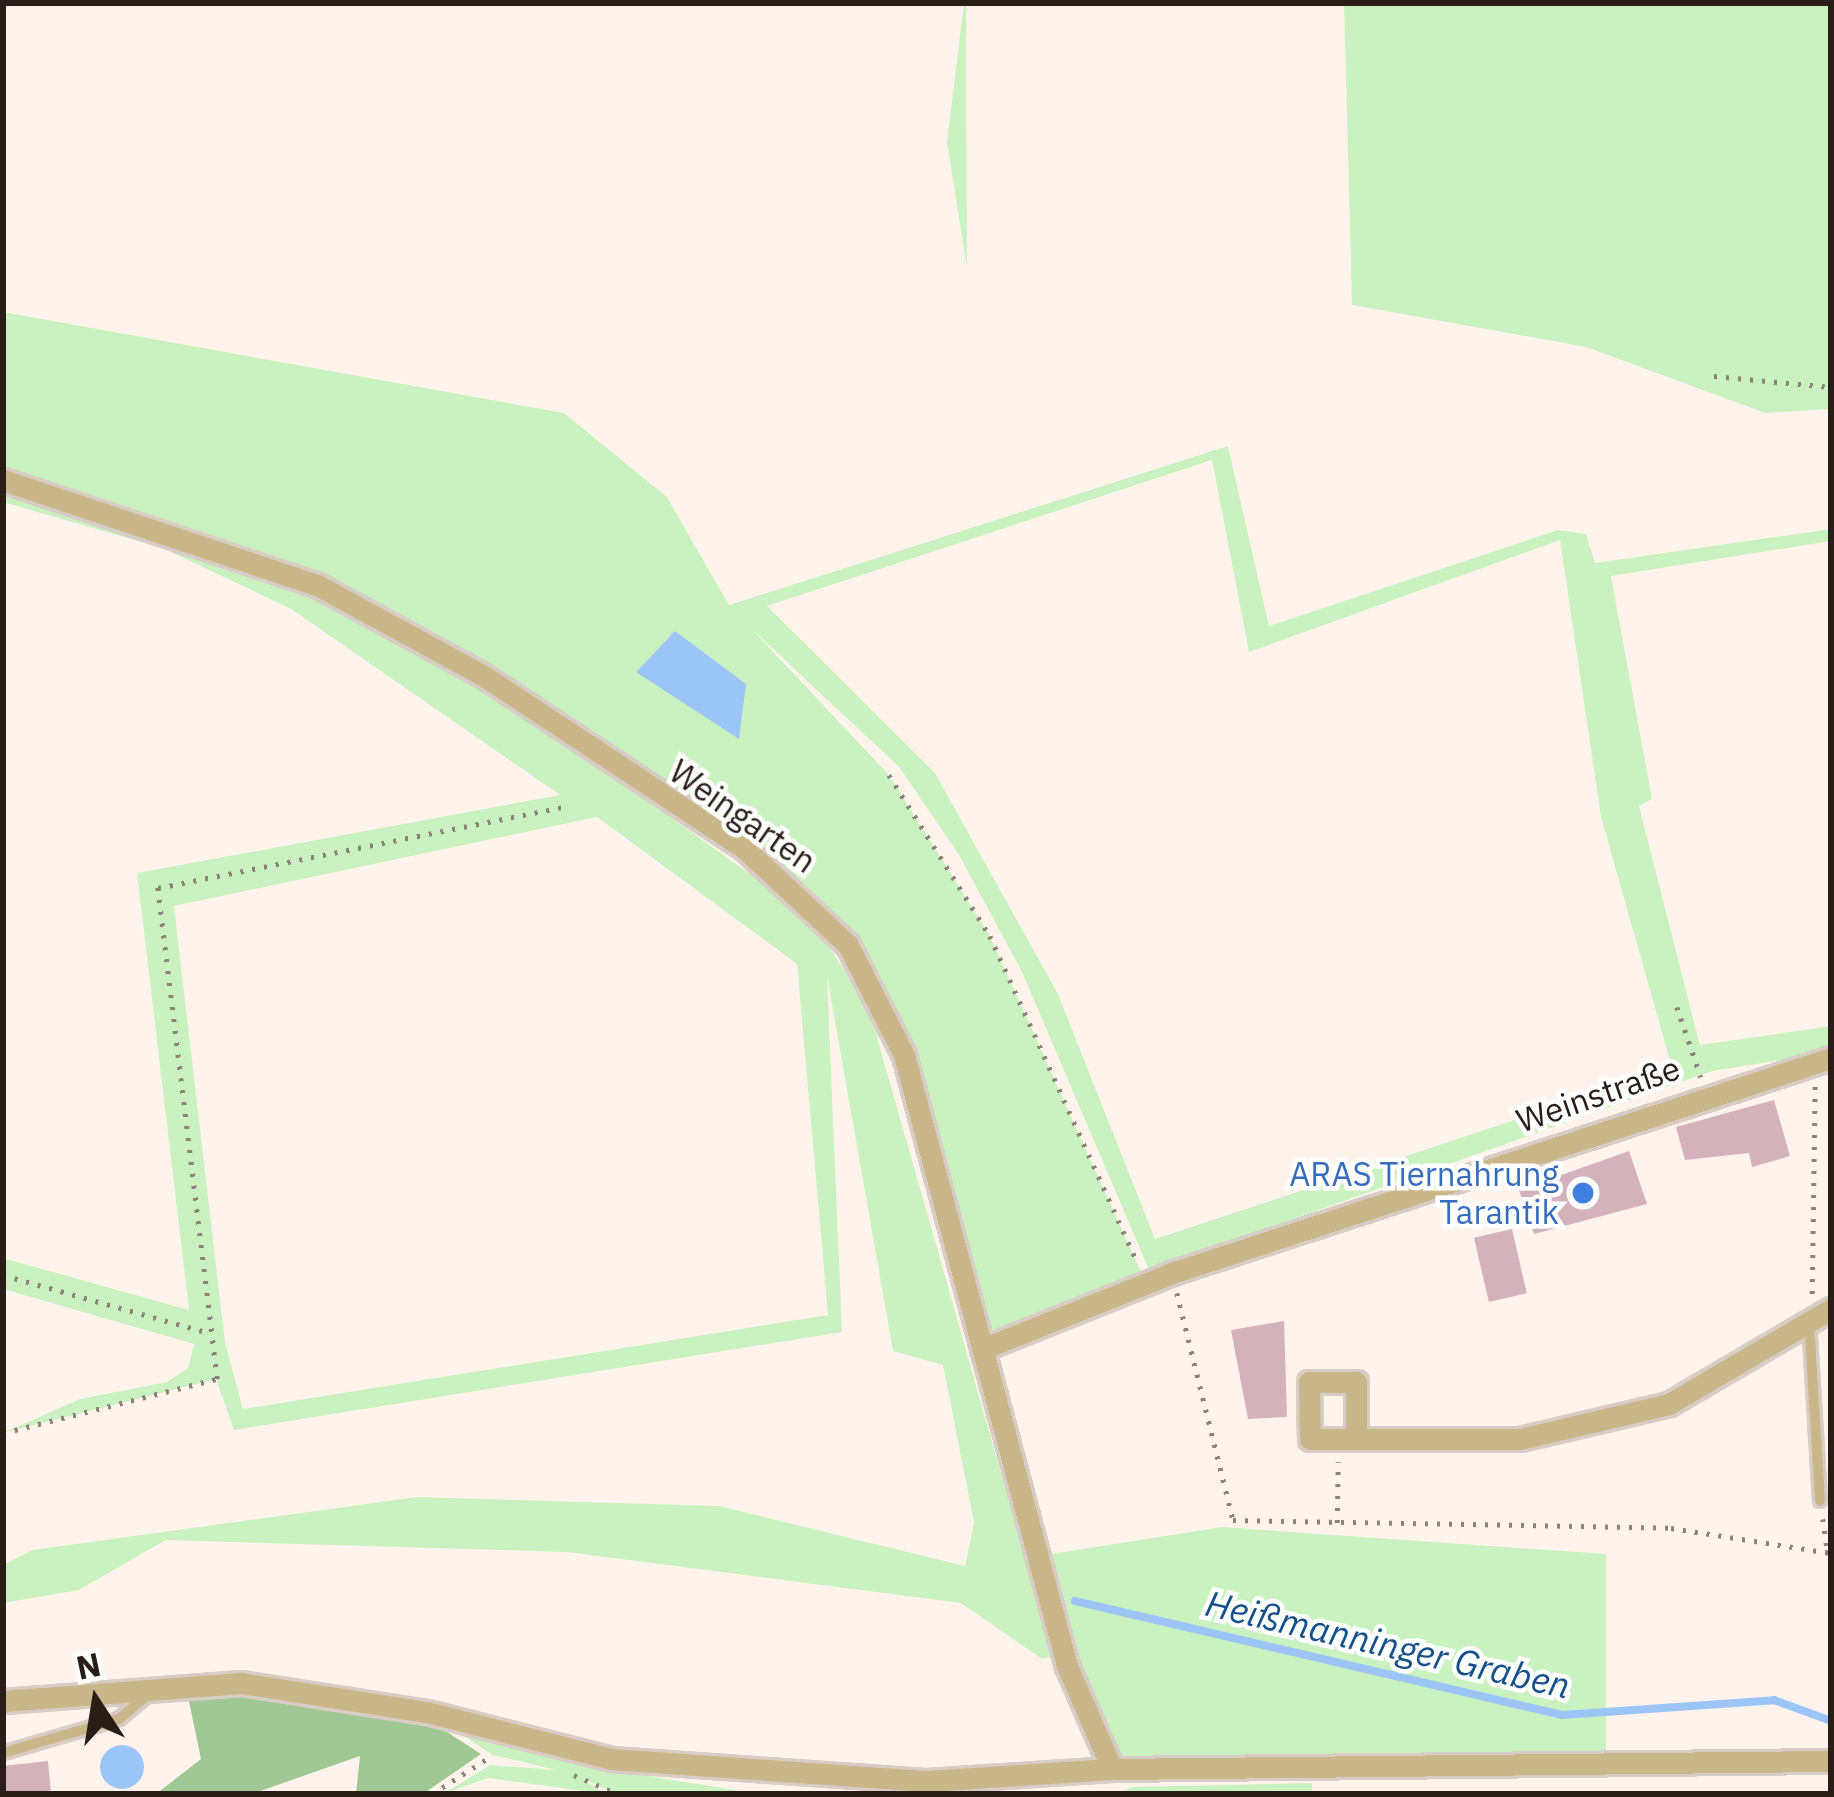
<!DOCTYPE html>
<html>
<head>
<meta charset="utf-8">
<style>
  body { margin:0 }
  #map { position:relative; width:1834px; height:1797px; overflow:hidden; background:#fff3ec; font-family:"IBM Plex Sans",sans-serif }
  div>[style] { position:absolute }
  .green>* { inset:0; background:#caf2c1 }
  .forest>* { inset:0; background:#9fc895 }
  .water>* { inset:0; background:#9ac5f6 }
  .round { border-radius:50% }
  .stream>* { height:8px; margin:-4px; padding:0 4px; transform-origin:4px; border-radius:4px; background:#9ac5f6 }
  .building>* { inset:0; background:#d3b2bc; transform-origin:0 0 }
  .path>* { height:4.5px; margin-top:-2.25px; transform-origin:0; background:repeating-linear-gradient(90deg,#8d827b 0 3px,transparent 0 12px) }
  .roads { filter:drop-shadow(3px 0 #d8cdc6) drop-shadow(-3px 0 #d8cdc6) drop-shadow(0 3px #d8cdc6) drop-shadow(0 -3px #d8cdc6) }
  .service>* { height:10px; margin:-5px; padding:0 5px; transform-origin:5px; border-radius:5px; background:#c9b789 }
  .minor>* { height:21px; margin:-10.5px; padding:0 10.5px; transform-origin:10.5px; border-radius:10.5px; background:#c9b789 }
  .dots>* { width:33px; height:33px; translate:-50% -50%; box-sizing:border-box; border:6px solid #fff; border-radius:50% }
  span { translate:-50% -50%; white-space:nowrap; text-align:center; line-height:1.15; -webkit-text-stroke:9px #fff; paint-order:stroke }
  .street-label { font-size:33px; color:#281e17 }
  .shop-label { font-size:33px; color:#366cbe }
  .right { translate:-100% -50%; text-align:right }
  .water-label { font-size:36px; color:#14508a; font-style:italic }
  .frame { position:absolute; inset:0; border:6px solid #281e17; pointer-events:none }
  .north { position:absolute; left:36px; top:1641px; width:120px; height:120px; -webkit-text-stroke:9px #fff; paint-order:stroke; rotate:348deg; font-size:33px; font-weight:700; line-height:48px; text-align:center; color:#281e17 }
  .north::after { content:''; display:block; margin:auto; width:42px; height:54px; background:#281e17; clip-path:polygon(50% 0,100% 100%,50% 72%,0 100%) }
</style>
</head>
<body>
<div id="map">
  <div class="green">
    <i style="clip-path:polygon(964px 3px,966px 3px,967px 268px,947px 142px)"></i>
    <i style="clip-path:polygon(1344px 3px,1831px 3px,1831px 409px,1765px 413px,1586px 347px,1352px 305px)"></i>
    <i style="clip-path:polygon(evenodd,3px 312px,564px 413px,667px 497px,729px 605px,1228px 446px,1269px 626px,1558px 530px,1586px 534px,1595px 563px,1831px 529px,1831px 541px,1611px 576px,1652px 799px,1639px 806px,1700px 1045px,1831px 1026px,1831px 1052px,1712px 1071px,1149px 1270px,1022px 972px,959px 855px,899px 767px,752px 629px,889px 775px,990px 936px,1146px 1283px,982px 1349px,879px 992px,803px 898px,627px 775px,561px 713px,426px 642px,810px 917px,869px 1009px,1053px 1656px,1042px 1659px,961px 1603px,567px 1552px,166px 1540px,79px 1590px,3px 1603px,3px 1565px,32px 1550px,417px 1497px,719px 1506px,965px 1566px,974px 1523px,943px 1365px,893px 1351px,827px 976px,842px 1332px,234px 1430px,216px 1379px,3px 1433px,80px 1399px,167px 1382px,188px 1368px,194px 1344px,3px 1289px,3px 1258px,189px 1310px,137px 873px,560px 795px,291px 609px,165px 549px,3px 502px,3px 312px,1212px 460px,1249px 652px,1560px 540px,1601px 817px,1672px 1068px,1155px 1239px,1058px 994px,935px 773px,767px 606px,1212px 460px,3px 312px,597px 817px,797px 964px,828px 1315px,243px 1409px,225px 1342px,174px 906px,597px 817px)"></i>
    <i style="clip-path:polygon(1222px 1527px,1606px 1554px,1606px 1764px,1112px 1769px,1038px 1556px)"></i>
    <i style="clip-path:polygon(427px 1712px,611px 1759px,624px 1772px,759px 1794px,618px 1794px,581px 1778px,605px 1794px,488px 1778px,443px 1794px,490px 1765px,556px 1770px,493px 1755px)"></i>
    <i style="clip-path:polygon(1312px 1783px,1312px 1794px,1120px 1794px,1132px 1787px)"></i>
  </div>
  <div class="forest">
    <i style="clip-path:polygon(237px 1689px,427px 1719px,481px 1754px,423px 1794px,356px 1794px,360px 1756px,252px 1794px,156px 1794px,201px 1759px,187px 1692px)"></i>
  </div>
  <div class="water">
    <i style="clip-path:polygon(675px 631px,746px 684px,739px 739px,636px 672px)"></i>
    <i class="round" style="left:100px;top:1745px;width:44px;height:44px"></i>
  </div>
  <div class="stream">
    <i style="left:1075px;top:1601px;width:500px;rotate:13.17deg"></i>
    <i style="left:1562px;top:1715px;width:213px;rotate:-4deg"></i>
    <i style="left:1774px;top:1700px;width:61px;rotate:20.2deg"></i>
  </div>
  <div class="building">
    <i style="clip-path:polygon(1774px 1100px,1790px 1156px,1752px 1167px,1749px 1153px,1685px 1160px,1676px 1127px)"></i>
    <i style="clip-path:polygon(1629px 1151px,1647px 1204px,1534px 1234px,1519px 1190px)"></i>
    <i style="left:1512px;top:1229px;width:66px;height:39px;rotate:77deg"></i>
    <i style="clip-path:polygon(1284px 1321px,1287px 1417px,1248px 1419px,1231px 1330px)"></i>
    <i style="clip-path:polygon(48px 1761px,51px 1794px,3px 1794px,3px 1766px)"></i>
  </div>
  <div class="path">
    <i style="left:1714px;top:376px;width:118px;rotate:5.4deg"></i>
    <i style="left:889px;top:775px;width:190px;rotate:57.9deg"></i>
    <i style="left:990px;top:936px;width:357px;rotate:65.7deg"></i>
    <i style="left:1677px;top:1007px;width:74px;rotate:71.1deg"></i>
    <i style="left:3px;top:1275px;width:214px;rotate:15.7deg"></i>
    <i style="left:1177px;top:1293px;width:234px;rotate:76.1deg"></i>
    <i style="left:1233px;top:1520px;width:438px;rotate:1deg"></i>
    <i style="left:1671px;top:1528px;width:162px;rotate:8.9deg"></i>
    <i style="left:1812px;top:1294px;width:208px;rotate:-89.2deg"></i>
    <i style="left:3px;top:1433px;width:221px;rotate:-14.2deg"></i>
    <i style="left:217px;top:1379px;width:495px;rotate:-96.9deg"></i>
    <i style="left:158px;top:888px;width:419px;rotate:-11.3deg"></i>
    <i style="left:1823px;top:1519px;width:34px;rotate:82deg"></i>
    <i style="left:1337px;top:1523px;width:61px;rotate:-89.1deg"></i>
    <i style="left:574px;top:1775px;width:48px;rotate:23.4deg"></i>
    <i style="left:432px;top:1794px;width:72px;rotate:-32.6deg"></i>
  </div>
  <div class="roads">
    <div class="service">
      <i style="left:1809px;top:1321px;width:180px;rotate:86.5deg"></i>
      <i style="left:3px;top:1753px;width:121px;rotate:-16.3deg"></i>
      <i style="left:119px;top:1719px;width:39px;rotate:-40deg"></i>
    </div>
    <div class="minor">
      <i style="left:3px;top:480px;width:333px;rotate:18.5deg"></i>
      <i style="left:319px;top:586px;width:188px;rotate:28.6deg"></i>
      <i style="left:484px;top:676px;width:312px;rotate:33.5deg"></i>
      <i style="left:744px;top:848px;width:142px;rotate:43deg"></i>
      <i style="left:848px;top:945px;width:123px;rotate:63deg"></i>
      <i style="left:904px;top:1055px;width:632px;rotate:75.06deg"></i>
      <i style="left:1067px;top:1666px;width:112px;rotate:66.4deg"></i>
      <i style="left:982px;top:1349px;width:205px;rotate:-21.8deg"></i>
      <i style="left:1172px;top:1273px;width:693px;rotate:-18.07deg"></i>
      <i style="left:1356px;top:1438px;width:56px;rotate:-90deg"></i>
      <i style="left:1356px;top:1382px;width:47px;rotate:180deg"></i>
      <i style="left:1309px;top:1382px;width:57px;rotate:89deg"></i>
      <i style="left:1310px;top:1439px;width:210px"></i>
      <i style="left:1520px;top:1439px;width:153px;rotate:-13.2deg"></i>
      <i style="left:1669px;top:1404px;width:188px;rotate:-30.4deg"></i>
      <i style="left:3px;top:1701px;width:239px;rotate:-4.3deg"></i>
      <i style="left:241px;top:1683px;width:188px;rotate:8.9deg"></i>
      <i style="left:427px;top:1712px;width:190px;rotate:14.3deg"></i>
      <i style="left:611px;top:1759px;width:317px;rotate:4deg"></i>
      <i style="left:927px;top:1781px;width:185px;rotate:-3.7deg"></i>
      <i style="left:1112px;top:1769px;width:719px;rotate:-0.64deg"></i>
    </div>
  </div>
  <div class="dots">
    <i style="left:1583px;top:1193px;background:#3f7fe0"></i>
  </div>
  <div class="street-label">
    <span style="left:743px;top:816px;rotate:35deg">Weingarten</span>
    <span style="left:1598px;top:1094px;rotate:-19deg">Weinstraße</span>
  </div>
  <div class="shop-label">
    <span class="right" style="left:1559px;top:1193px">ARAS Tiernahrung<br>Tarantik</span>
  </div>
  <div class="water-label">
    <span style="left:1388px;top:1644px;rotate:13deg">Heißmanninger Graben</span>
  </div>
  <div class="frame"></div>
  <div class="north">N</div>
</div>
</body>
</html>
